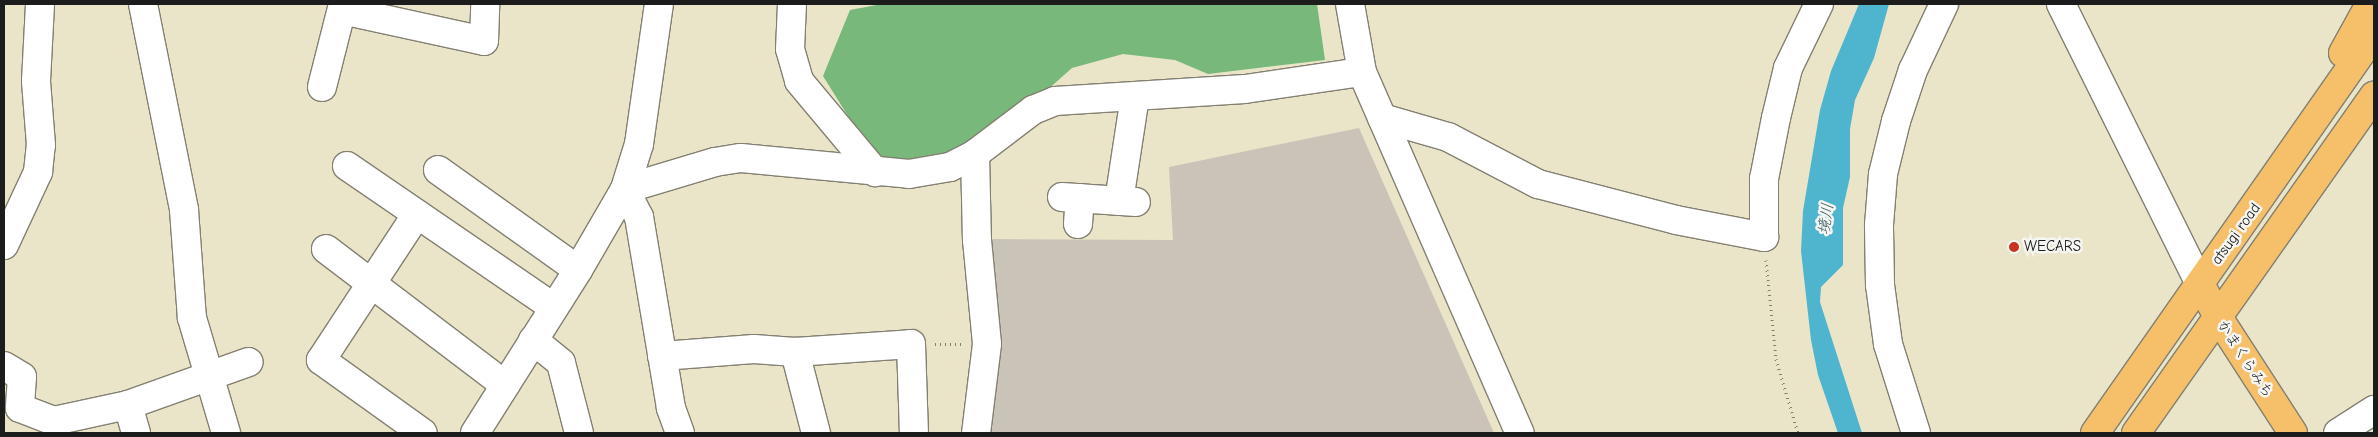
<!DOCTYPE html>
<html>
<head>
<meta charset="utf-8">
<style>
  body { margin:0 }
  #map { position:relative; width:2378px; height:437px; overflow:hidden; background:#eae5c9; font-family:"Comic Neue","Klee One",sans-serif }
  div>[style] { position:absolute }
  .industrial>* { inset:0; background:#cac3b8 }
  .forest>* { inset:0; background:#78b87a }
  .water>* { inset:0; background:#4fb4ce }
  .path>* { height:3px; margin-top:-1.5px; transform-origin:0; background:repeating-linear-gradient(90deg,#838072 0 1px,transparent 0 5px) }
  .roads { filter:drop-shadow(1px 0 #838072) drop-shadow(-1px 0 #838072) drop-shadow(0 1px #838072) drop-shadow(0 -1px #838072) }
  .minor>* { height:28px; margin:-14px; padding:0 14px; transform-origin:14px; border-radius:14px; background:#fff }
  .major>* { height:28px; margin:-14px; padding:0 14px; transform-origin:14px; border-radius:14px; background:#f6c06b }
  .highway>* { height:28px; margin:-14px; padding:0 14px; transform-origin:14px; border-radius:14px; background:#f6c06b }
  .dots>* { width:14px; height:14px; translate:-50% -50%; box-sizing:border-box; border:2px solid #f6f6f2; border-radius:50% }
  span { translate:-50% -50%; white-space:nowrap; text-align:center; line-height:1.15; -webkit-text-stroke:5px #f6f6f2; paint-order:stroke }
  .street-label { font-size:15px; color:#1c1c1c }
  .poi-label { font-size:15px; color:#1c1c1c }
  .left { translate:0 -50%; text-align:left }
  .water-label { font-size:16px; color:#305963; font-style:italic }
  .frame { position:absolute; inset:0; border:5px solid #1c1c1c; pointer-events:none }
</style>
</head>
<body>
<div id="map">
  <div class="industrial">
    <i style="clip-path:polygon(1359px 128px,1494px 433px,985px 433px,986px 239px,1173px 240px,1169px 167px)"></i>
  </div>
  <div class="forest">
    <i style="clip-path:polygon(882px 4px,1317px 4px,1325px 60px,1208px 74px,1175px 60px,1123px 54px,1072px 68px,975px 154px,876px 161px,823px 76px,850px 10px)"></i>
  </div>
  <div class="water">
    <i style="clip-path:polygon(1859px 4px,1889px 4px,1874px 58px,1855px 100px,1850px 129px,1850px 177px,1843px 208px,1843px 265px,1821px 287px,1820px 302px,1862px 433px,1838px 433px,1818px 375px,1811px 340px,1801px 251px,1803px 211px,1820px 110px,1831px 71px)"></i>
  </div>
  <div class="path">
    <i style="left:1766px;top:260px;width:100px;rotate:84.2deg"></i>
    <i style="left:1776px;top:359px;width:77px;rotate:73.4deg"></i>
    <i style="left:935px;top:344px;width:28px"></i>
  </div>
  <div class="roads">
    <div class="minor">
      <i style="left:143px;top:4px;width:210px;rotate:78.7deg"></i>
      <i style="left:184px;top:210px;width:108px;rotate:85.8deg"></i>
      <i style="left:192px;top:318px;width:120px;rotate:73.5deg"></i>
      <i style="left:792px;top:4px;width:45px;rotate:92.5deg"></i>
      <i style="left:790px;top:49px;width:33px;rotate:74deg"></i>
      <i style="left:799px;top:81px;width:119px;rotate:50.1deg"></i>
      <i style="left:1350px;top:4px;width:69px;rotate:80deg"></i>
      <i style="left:1362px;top:72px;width:394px;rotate:66.4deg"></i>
      <i style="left:2061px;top:4px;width:313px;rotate:63.6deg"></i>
      <i style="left:342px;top:10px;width:145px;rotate:12.3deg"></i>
      <i style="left:484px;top:41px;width:37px;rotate:-88deg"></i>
      <i style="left:322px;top:87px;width:86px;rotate:-75.8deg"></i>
      <i style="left:1382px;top:118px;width:69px;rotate:16.1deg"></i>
      <i style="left:1448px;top:137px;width:102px;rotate:27.6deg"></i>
      <i style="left:1538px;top:184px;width:143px;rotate:14.6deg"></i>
      <i style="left:1676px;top:220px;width:90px;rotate:10.9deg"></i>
      <i style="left:1764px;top:237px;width:58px;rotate:-90deg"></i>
      <i style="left:1764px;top:179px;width:62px;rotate:-78.9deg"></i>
      <i style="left:1776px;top:118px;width:51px;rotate:-76.5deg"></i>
      <i style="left:1788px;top:68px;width:71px;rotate:-64.2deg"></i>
      <i style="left:975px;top:154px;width:86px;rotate:88.7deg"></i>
      <i style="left:977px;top:240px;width:104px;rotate:84.5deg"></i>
      <i style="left:987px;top:344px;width:90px;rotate:97deg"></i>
      <i style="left:347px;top:166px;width:250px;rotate:34.4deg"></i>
      <i style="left:438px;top:170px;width:172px;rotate:35.5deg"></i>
      <i style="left:1062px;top:197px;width:74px;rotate:3.9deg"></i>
      <i style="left:1119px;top:201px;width:106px;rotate:-81.3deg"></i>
      <i style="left:417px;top:214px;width:175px;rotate:123.3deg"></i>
      <i style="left:321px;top:360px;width:125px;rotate:35.6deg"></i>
      <i style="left:1078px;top:224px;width:26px;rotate:-86deg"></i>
      <i style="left:4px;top:245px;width:81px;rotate:-65deg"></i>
      <i style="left:38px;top:172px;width:27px;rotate:-84deg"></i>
      <i style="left:41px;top:145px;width:64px;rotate:-94.5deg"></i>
      <i style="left:36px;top:81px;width:77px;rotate:-87deg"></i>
      <i style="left:326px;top:249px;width:225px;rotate:37.2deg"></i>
      <i style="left:533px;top:340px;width:36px;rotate:39deg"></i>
      <i style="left:561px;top:363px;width:72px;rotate:75.6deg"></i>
      <i style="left:795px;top:352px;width:84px;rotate:75.5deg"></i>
      <i style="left:662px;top:356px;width:92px;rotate:-4.4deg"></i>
      <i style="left:754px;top:349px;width:41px;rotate:4.2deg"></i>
      <i style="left:795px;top:352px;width:116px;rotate:-3.9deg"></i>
      <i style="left:911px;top:344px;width:89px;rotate:88.1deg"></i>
      <i style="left:4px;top:366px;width:21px;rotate:31deg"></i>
      <i style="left:22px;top:377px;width:31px;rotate:94deg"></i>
      <i style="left:20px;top:408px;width:36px;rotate:21deg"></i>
      <i style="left:54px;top:421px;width:76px;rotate:-12.2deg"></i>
      <i style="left:128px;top:405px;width:128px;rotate:-19.6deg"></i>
      <i style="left:128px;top:405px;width:29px;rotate:74deg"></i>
      <i style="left:475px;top:433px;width:193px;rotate:-57.7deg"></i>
      <i style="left:578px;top:270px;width:94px;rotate:-59.9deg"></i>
      <i style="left:625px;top:189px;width:47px;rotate:-72.7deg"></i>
      <i style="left:639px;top:144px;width:141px;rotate:-81.9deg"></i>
      <i style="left:680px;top:433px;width:27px;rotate:-110deg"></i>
      <i style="left:671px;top:408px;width:194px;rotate:-99.5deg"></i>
      <i style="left:639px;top:217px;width:31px;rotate:-117deg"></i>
      <i style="left:625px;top:189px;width:94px;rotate:-16.7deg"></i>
      <i style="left:715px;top:162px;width:26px;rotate:-9deg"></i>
      <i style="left:741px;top:158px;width:169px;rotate:5.4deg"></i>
      <i style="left:909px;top:174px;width:42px;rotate:-9.7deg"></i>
      <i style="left:950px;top:167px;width:28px;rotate:-27deg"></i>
      <i style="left:975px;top:154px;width:73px;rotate:-37.2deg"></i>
      <i style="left:1033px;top:110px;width:24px;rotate:-22deg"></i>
      <i style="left:1055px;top:101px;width:190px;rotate:-3.6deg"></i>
      <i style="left:1245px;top:89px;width:118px;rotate:-8.3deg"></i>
      <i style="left:1916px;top:433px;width:93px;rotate:-107.5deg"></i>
      <i style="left:1888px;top:344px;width:60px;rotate:-97.7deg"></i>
      <i style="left:1880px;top:285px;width:60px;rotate:-91deg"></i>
      <i style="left:1879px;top:225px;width:51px;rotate:-85.5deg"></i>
      <i style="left:1883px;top:174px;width:55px;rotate:-76.2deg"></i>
      <i style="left:1896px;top:121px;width:54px;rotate:-71.6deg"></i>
      <i style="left:1913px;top:70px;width:73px;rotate:-64.8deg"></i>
      <i style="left:2338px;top:433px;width:43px;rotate:-32.6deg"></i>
    </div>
    <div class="major">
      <i style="left:2200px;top:284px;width:38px;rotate:61deg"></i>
      <i style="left:2218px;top:317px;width:138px;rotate:57.1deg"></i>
    </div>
    <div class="highway">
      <i style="left:2343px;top:53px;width:56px;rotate:-61.1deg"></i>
      <i style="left:2095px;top:433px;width:487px;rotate:-55deg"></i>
      <i style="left:2136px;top:433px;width:413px;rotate:-54.8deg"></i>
    </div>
  </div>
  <div class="dots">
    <i style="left:2014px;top:247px;background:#c8321e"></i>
  </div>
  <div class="street-label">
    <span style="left:2236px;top:234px;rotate:-54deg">atsugi road</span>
    <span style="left:2245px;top:359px;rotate:57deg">かまくらみち</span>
  </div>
  <div class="poi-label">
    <span class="left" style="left:2024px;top:247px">WECARS</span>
  </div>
  <div class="water-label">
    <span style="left:1826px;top:219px;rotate:-82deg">境川</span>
  </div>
  <div class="frame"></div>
</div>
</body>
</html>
